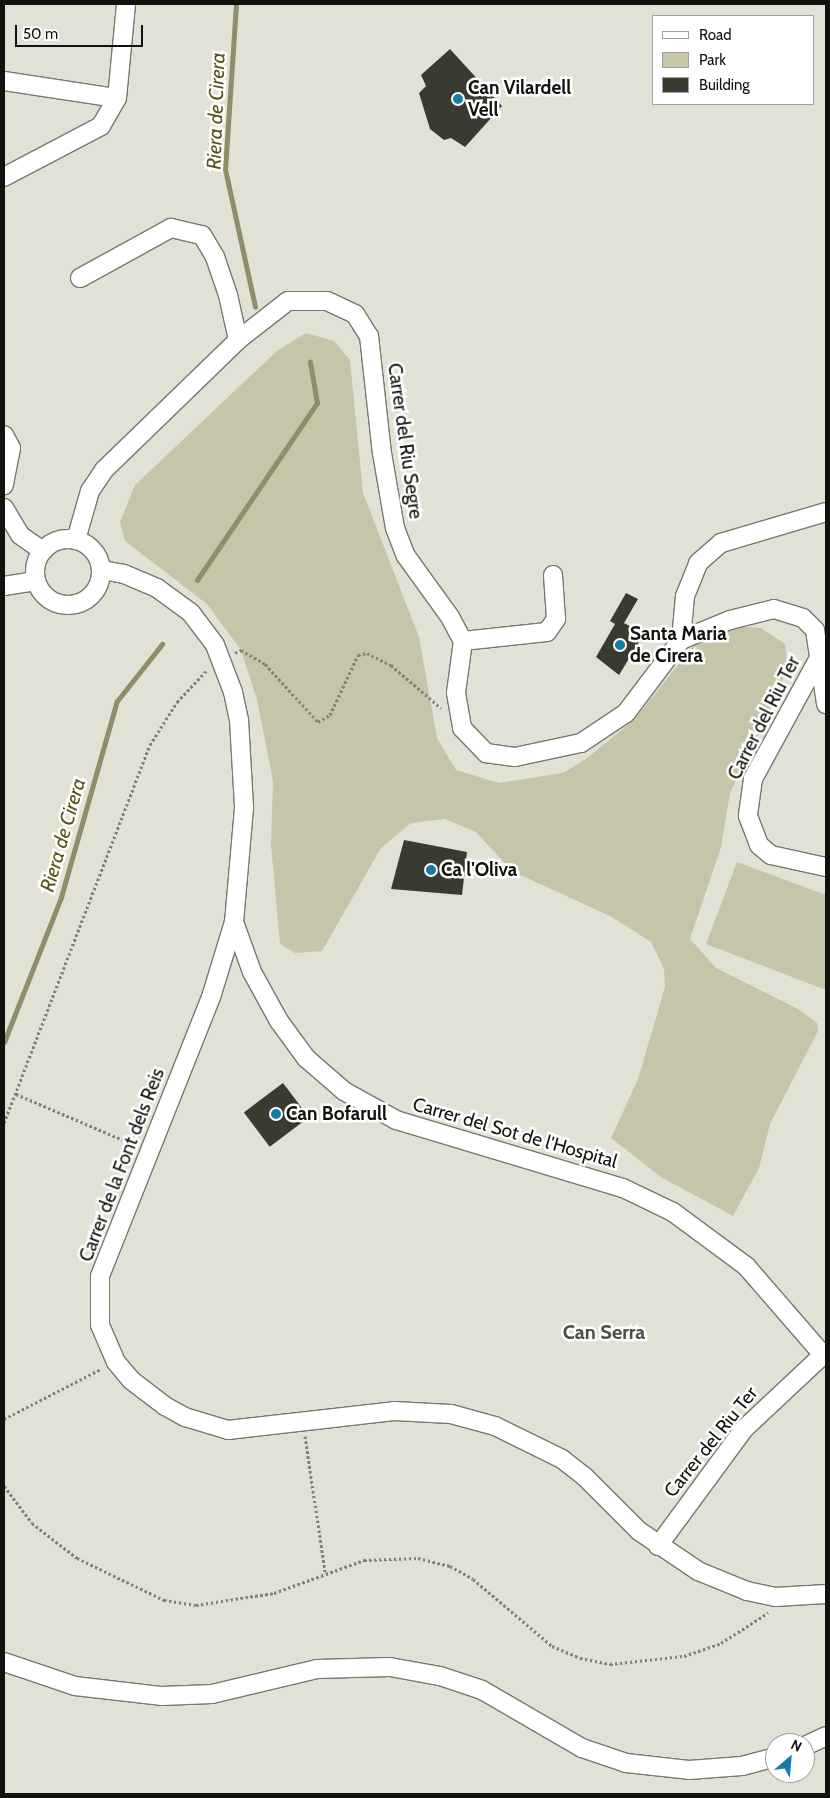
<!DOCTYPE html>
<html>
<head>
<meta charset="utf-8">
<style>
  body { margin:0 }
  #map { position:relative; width:830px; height:1798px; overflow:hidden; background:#e1e1d6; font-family:Cabin,sans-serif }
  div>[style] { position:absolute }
  .green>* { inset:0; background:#c5c5aa }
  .stream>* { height:5px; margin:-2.5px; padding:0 2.5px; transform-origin:2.5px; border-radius:2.5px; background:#8f8e6b }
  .building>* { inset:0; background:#3a3a31; transform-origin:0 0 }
  .path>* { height:3px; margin-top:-1.5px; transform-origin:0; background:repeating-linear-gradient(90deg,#818179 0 2.5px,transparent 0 5px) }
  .roads { filter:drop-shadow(1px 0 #78786e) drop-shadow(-1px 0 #78786e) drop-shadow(0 1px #78786e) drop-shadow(0 -1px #78786e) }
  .minor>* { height:18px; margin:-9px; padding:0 9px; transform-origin:9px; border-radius:9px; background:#fff }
  .minor>.ring { margin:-9px; padding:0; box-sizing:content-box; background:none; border:18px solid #fff; border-radius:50% }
  .dots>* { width:14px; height:14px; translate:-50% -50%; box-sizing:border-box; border:2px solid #fff; border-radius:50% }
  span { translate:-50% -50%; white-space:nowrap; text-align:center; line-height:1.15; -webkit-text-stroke:5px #fff; paint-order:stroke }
  .poi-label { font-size:19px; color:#11110d; font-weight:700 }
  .left { translate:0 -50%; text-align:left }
  .street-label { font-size:19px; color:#11110d }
  .water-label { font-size:20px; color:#575419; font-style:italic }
  .neighbourhood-label { font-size:20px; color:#4e4e45; font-weight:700 }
  .frame { position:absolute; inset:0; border:5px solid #11110d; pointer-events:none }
  .legend { position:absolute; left:652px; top:15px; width:162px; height:90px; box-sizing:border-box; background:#fff; border:1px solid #a0a09e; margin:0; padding:6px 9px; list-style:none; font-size:15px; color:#11110d }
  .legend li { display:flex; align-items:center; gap:10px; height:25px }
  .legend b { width:25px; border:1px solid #a0a09e }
  .north { position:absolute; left:765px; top:1733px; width:50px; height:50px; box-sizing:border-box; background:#fff; border:1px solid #a0a09e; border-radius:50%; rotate:27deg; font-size:14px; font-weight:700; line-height:20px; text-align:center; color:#11110d }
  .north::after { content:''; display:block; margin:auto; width:18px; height:22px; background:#167ca7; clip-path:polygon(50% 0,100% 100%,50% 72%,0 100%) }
  .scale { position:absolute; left:15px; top:25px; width:128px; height:22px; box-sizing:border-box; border:2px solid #11110d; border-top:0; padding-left:6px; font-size:15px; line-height:18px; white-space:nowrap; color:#11110d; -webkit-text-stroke:4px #fff; paint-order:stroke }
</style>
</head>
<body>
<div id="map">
  <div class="green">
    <i style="clip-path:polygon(306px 333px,334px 341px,350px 360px,363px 493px,419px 637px,437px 738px,456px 770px,499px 783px,563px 773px,586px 759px,635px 719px,698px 640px,731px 626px,761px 628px,785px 644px,787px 664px,780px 690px,730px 793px,721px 847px,690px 939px,716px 968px,798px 1009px,817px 1023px,818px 1031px,770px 1124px,759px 1168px,733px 1216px,661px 1177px,611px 1138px,638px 1079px,665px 987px,664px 969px,651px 942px,612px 917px,512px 871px,476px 832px,445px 819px,411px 823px,381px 848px,322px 951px,295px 953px,280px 944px,271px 844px,273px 781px,257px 700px,241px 650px,207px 604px,125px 541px,120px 522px,135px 485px,277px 351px)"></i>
    <i style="clip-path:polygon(737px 862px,826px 895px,826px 990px,706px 944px)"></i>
  </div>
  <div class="stream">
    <i style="left:236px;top:4px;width:165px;rotate:93.8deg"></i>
    <i style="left:225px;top:169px;width:141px;rotate:77.7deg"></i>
    <i style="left:197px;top:580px;width:214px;rotate:-55.9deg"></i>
    <i style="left:317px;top:403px;width:42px;rotate:-99.7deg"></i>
    <i style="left:4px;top:1042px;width:156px;rotate:-68.5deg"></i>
    <i style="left:61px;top:897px;width:204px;rotate:-74.1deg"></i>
    <i style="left:117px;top:701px;width:73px;rotate:-51.7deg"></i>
  </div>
  <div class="building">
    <i style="clip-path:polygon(450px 49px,502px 106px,465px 147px,451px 138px,444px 140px,430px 129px,419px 93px,426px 86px,421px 75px)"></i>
    <i style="clip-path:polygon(626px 593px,638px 599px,624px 623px,644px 634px,619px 675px,596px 657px,615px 624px,610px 621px)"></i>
    <i style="clip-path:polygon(404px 840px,467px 852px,462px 895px,391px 889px)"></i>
    <i style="left:283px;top:1083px;width:43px;height:49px;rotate:53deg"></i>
  </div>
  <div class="path">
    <i style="left:235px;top:653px;width:7px;rotate:-27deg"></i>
    <i style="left:241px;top:650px;width:28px;rotate:30deg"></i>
    <i style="left:265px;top:664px;width:79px;rotate:47.6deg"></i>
    <i style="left:318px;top:722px;width:14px;rotate:-30deg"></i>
    <i style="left:330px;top:715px;width:66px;rotate:-65deg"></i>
    <i style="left:358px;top:655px;width:9px;rotate:-13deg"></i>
    <i style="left:367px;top:653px;width:27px;rotate:27deg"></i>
    <i style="left:391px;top:665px;width:66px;rotate:40.7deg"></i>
    <i style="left:16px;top:1094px;width:129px;rotate:23.2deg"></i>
    <i style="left:4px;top:1123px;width:405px;rotate:-68.9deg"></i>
    <i style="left:150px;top:745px;width:51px;rotate:-57.9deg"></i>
    <i style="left:177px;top:702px;width:45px;rotate:-46.8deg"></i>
    <i style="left:4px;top:1419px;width:109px;rotate:-27.3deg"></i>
    <i style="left:305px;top:1436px;width:137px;rotate:81.6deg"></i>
    <i style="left:4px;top:1486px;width:46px;rotate:52.9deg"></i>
    <i style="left:32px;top:1523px;width:57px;rotate:37.9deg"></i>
    <i style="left:77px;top:1558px;width:97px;rotate:25.8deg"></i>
    <i style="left:164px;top:1600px;width:32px;rotate:9deg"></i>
    <i style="left:196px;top:1605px;width:79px;rotate:-8.7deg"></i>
    <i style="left:274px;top:1593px;width:96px;rotate:-20.1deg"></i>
    <i style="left:364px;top:1560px;width:54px;rotate:-2.1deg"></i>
    <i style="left:418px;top:1558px;width:33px;rotate:14deg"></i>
    <i style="left:450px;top:1566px;width:26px;rotate:29deg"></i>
    <i style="left:473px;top:1579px;width:104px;rotate:40.3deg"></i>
    <i style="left:552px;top:1646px;width:30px;rotate:23deg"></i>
    <i style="left:580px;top:1658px;width:31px;rotate:11deg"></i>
    <i style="left:610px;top:1664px;width:74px;rotate:-6.2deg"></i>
    <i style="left:684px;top:1656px;width:39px;rotate:-19deg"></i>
    <i style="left:721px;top:1643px;width:56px;rotate:-32.6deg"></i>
  </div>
  <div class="roads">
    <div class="minor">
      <i style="left:4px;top:81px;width:114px;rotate:8.6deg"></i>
      <i style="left:117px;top:98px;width:32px;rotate:120deg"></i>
      <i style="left:101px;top:126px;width:110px;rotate:152.3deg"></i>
      <i style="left:117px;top:98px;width:94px;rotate:-84.5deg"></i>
      <i style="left:80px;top:278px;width:104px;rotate:-28.8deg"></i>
      <i style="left:171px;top:228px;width:32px;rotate:13deg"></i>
      <i style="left:202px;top:235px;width:26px;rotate:59deg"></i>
      <i style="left:215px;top:257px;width:40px;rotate:71.1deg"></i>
      <i style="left:228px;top:295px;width:46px;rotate:77.5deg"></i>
      <i style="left:4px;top:435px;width:15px;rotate:62deg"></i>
      <i style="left:11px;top:448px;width:38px;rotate:101deg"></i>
      <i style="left:4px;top:508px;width:31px;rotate:59deg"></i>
      <i style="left:20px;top:535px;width:28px;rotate:35deg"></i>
      <i class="ring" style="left:35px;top:539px;width:48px;height:48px"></i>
      <i style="left:76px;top:540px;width:51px;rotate:-74.1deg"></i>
      <i style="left:90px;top:491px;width:25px;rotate:-56deg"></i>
      <i style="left:104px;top:470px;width:187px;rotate:-44.1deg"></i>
      <i style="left:238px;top:340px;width:63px;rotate:-38deg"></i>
      <i style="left:288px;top:301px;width:39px"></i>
      <i style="left:327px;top:301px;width:31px;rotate:25deg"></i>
      <i style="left:355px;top:314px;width:26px;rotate:58deg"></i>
      <i style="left:369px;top:336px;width:118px;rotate:83.7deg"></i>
      <i style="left:382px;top:453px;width:76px;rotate:80.2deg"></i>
      <i style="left:395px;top:528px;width:30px;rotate:69deg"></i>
      <i style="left:406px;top:556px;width:75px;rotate:54.2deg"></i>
      <i style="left:450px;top:617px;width:27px;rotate:62deg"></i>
      <i style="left:463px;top:641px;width:52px;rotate:97.7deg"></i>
      <i style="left:456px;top:693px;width:36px;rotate:80deg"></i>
      <i style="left:462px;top:728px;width:35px;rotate:46deg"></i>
      <i style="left:486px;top:753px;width:29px;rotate:8deg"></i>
      <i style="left:515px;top:757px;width:67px;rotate:-12deg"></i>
      <i style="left:581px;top:743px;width:54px;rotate:-33.7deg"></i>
      <i style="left:626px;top:713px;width:91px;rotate:-53deg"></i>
      <i style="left:681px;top:640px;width:44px;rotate:-84.8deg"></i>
      <i style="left:685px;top:596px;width:35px;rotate:-68deg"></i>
      <i style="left:698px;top:563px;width:30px;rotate:-41deg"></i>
      <i style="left:721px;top:543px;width:109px;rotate:-16.4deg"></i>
      <i style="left:102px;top:570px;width:22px;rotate:10deg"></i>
      <i style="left:124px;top:574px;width:36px;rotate:23deg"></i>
      <i style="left:157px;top:588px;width:42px;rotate:36.3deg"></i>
      <i style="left:191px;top:613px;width:40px;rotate:53deg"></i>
      <i style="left:215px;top:645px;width:50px;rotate:69deg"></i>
      <i style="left:233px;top:692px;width:29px;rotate:78deg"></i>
      <i style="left:239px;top:720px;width:88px;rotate:86.7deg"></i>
      <i style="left:244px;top:808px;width:114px;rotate:95deg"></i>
      <i style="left:234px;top:922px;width:78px;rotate:107deg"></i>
      <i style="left:211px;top:997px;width:300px;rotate:111.7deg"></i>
      <i style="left:100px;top:1276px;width:49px;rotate:90deg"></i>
      <i style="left:100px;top:1325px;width:40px;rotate:66.6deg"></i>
      <i style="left:116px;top:1362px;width:23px;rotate:50deg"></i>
      <i style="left:131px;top:1380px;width:43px;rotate:37.4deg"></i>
      <i style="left:165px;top:1406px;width:23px;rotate:29deg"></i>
      <i style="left:185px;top:1417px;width:45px;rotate:16.8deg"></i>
      <i style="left:228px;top:1430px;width:167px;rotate:-6.5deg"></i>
      <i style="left:394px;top:1411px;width:57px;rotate:3deg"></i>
      <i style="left:451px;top:1414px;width:46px;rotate:15.3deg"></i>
      <i style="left:495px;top:1426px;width:75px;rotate:26.2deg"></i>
      <i style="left:562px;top:1459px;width:28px;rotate:38deg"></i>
      <i style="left:584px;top:1476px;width:78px;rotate:45deg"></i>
      <i style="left:639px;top:1531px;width:71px;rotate:34.1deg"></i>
      <i style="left:698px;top:1571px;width:53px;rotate:22.2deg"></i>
      <i style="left:747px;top:1591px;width:29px;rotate:12deg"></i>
      <i style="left:775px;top:1597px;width:51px;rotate:-3.4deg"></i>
      <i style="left:4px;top:586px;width:32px;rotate:-9deg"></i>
      <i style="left:681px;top:640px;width:53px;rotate:-22.2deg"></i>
      <i style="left:730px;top:620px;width:45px;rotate:-14deg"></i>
      <i style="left:774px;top:609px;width:30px;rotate:17deg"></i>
      <i style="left:803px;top:618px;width:17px;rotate:45deg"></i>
      <i style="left:815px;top:630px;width:75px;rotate:81.5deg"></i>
      <i style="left:463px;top:641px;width:84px;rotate:-6.1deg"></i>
      <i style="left:547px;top:632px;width:16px;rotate:-55deg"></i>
      <i style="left:556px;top:619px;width:44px;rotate:-93.9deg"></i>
      <i style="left:820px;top:656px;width:140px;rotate:118.6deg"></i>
      <i style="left:753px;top:779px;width:37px;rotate:98deg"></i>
      <i style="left:748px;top:816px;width:31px;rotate:69deg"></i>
      <i style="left:759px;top:845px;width:16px;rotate:40deg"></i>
      <i style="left:771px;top:855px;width:56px;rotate:12.3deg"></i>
      <i style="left:234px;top:922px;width:53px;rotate:70.2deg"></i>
      <i style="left:252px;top:972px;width:56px;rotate:61.1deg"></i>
      <i style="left:279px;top:1021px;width:46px;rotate:53.9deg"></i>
      <i style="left:306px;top:1058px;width:50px;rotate:41deg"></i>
      <i style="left:344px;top:1091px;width:60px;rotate:29.1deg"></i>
      <i style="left:396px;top:1120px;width:237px;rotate:16.7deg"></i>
      <i style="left:623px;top:1188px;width:55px;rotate:25.6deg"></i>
      <i style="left:673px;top:1212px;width:91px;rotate:36.5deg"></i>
      <i style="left:746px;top:1266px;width:118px;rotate:49.1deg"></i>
      <i style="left:658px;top:1546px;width:145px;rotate:-53.7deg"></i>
      <i style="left:744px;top:1429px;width:112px;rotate:-43.2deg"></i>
      <i style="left:4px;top:1662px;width:75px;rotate:18.7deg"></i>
      <i style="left:75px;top:1686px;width:88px;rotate:6.6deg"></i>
      <i style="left:162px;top:1696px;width:50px;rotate:-2.3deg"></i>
      <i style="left:212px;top:1694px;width:108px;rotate:-13.4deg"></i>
      <i style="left:317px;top:1669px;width:73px;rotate:-1.6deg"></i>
      <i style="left:390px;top:1667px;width:51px;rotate:10.2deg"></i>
      <i style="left:440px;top:1676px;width:44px;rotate:18.4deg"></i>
      <i style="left:482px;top:1690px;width:116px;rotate:30.1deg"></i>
      <i style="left:582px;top:1748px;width:46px;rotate:18.8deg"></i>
      <i style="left:626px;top:1763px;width:63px;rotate:6.3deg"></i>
      <i style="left:689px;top:1770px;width:53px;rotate:-4.3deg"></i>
      <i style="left:742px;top:1766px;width:34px;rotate:-15deg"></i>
      <i style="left:805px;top:1746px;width:23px;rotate:-25deg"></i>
    </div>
  </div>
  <div class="dots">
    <i style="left:458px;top:99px;background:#167ca7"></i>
    <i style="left:620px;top:645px;background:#167ca7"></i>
    <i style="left:431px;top:870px;background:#167ca7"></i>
    <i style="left:276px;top:1114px;background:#167ca7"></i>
  </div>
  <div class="poi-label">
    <span class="left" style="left:468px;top:99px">Can Vilardell<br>Vell</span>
    <span class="left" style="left:630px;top:645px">Santa Maria<br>de Cirera</span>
    <span class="left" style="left:441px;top:870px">Ca l'Oliva</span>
    <span class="left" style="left:286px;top:1114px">Can Bofarull</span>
  </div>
  <div class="street-label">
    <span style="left:405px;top:441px;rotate:82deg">Carrer del Riu Segre</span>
    <span style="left:764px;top:718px;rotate:-63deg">Carrer del Riu Ter</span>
    <span style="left:515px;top:1133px;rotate:16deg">Carrer del Sot de l'Hospital</span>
    <span style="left:122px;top:1165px;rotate:-69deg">Carrer de la Font dels Reis</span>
    <span style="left:711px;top:1442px;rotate:-51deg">Carrer del Riu Ter</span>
  </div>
  <div class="water-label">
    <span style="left:216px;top:111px;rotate:-88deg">Riera de Cirera</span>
    <span style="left:63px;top:835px;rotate:-74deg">Riera de Cirera</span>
  </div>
  <div class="neighbourhood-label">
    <span style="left:604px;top:1332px">Can Serra</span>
  </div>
  <div class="frame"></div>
  <ul class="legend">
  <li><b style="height:6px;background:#fff"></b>Road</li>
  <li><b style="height:14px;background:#c5c5aa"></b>Park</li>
  <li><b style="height:14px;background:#3a3a31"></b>Building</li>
  </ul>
  <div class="north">N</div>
  <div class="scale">50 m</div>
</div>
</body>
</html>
